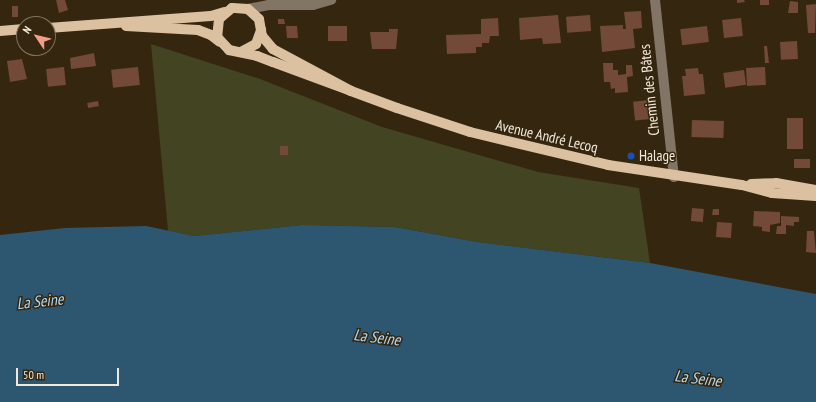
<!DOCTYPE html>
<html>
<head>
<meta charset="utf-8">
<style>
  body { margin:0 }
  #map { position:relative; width:816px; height:402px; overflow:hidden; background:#35270f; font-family:"PT Sans Narrow",sans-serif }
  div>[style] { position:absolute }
  .green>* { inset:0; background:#424422 }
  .water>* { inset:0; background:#2d5670 }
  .building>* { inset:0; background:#734938; transform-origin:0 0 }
  .minor>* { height:10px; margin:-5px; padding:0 5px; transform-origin:5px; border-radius:5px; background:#827565 }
  .major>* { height:10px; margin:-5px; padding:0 5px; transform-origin:5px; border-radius:5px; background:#dbc1a0 }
  .dots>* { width:11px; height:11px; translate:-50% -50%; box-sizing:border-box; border:2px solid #35270f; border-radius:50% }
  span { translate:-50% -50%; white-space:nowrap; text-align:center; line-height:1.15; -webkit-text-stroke:3px #35270f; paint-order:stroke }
  .street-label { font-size:15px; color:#f1e8da }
  .poi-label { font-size:15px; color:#f1e8da }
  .left { translate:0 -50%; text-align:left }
  .water-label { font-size:16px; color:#b2d9f4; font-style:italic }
  .north { position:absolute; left:16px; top:16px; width:40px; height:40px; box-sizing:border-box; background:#35270f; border:1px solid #807460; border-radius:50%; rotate:305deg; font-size:11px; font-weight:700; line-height:16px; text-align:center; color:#f1e8da }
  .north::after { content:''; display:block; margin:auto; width:14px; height:18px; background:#f49e89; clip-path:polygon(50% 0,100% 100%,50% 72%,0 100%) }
  .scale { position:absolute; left:16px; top:368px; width:103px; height:18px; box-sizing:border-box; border:2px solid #f1e8da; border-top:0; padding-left:5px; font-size:12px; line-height:14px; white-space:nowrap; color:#f1e8da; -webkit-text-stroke:3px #35270f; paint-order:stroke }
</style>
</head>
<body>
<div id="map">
  <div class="green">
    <i style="clip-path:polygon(151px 44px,260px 79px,382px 127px,538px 172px,639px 188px,650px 263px,477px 242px,395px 227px,302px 225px,194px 236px,168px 231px)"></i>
  </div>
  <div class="water">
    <i style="clip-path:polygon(302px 225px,395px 227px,477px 242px,650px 263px,816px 294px,816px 402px,0 402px,0 235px,65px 228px,146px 226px,194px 236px)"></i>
  </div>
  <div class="building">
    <i style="clip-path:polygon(56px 0,65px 0,68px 10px,59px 13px)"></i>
    <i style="clip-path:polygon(737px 0,744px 0,745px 2px,737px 3px)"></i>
    <i style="left:760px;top:0;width:9px;height:5px"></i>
    <i style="clip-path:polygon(790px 1px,798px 2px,798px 13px,788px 13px)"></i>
    <i style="clip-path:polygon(816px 4px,815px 33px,808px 33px,806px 5px)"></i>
    <i style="left:12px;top:6px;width:6px;height:11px"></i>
    <i style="clip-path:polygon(641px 11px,642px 28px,633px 29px,635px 48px,602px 52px,600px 26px,623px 25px,623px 29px,626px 29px,624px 12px)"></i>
    <i style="clip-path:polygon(558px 15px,561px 43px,543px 44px,542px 38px,520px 40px,519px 18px)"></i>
    <i style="left:590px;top:15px;width:16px;height:24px;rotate:86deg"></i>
    <i style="clip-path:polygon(498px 18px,499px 36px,490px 36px,489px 43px,482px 43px,482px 47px,476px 47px,476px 53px,447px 54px,446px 35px,481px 34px,481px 19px)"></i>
    <i style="left:741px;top:18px;width:18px;height:19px;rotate:84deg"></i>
    <i style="clip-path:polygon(278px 19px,284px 19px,285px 24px,278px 24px)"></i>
    <i style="clip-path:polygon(286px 26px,297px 26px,298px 38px,287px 38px)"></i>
    <i style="left:347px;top:26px;width:15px;height:19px;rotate:90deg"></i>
    <i style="left:707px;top:26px;width:16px;height:27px;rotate:83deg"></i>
    <i style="clip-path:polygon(389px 29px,398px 29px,396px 49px,372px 49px,370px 32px,389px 32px)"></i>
    <i style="left:797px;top:41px;width:18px;height:17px;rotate:87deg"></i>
    <i style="clip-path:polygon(764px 46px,767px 46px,769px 63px,765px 63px)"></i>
    <i style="clip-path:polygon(94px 53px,96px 66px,71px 69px,70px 58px)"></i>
    <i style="clip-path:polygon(22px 59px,27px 79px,10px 82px,7px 61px)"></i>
    <i style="clip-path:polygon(603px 63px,613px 63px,613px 70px,618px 70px,618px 75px,626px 74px,626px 65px,632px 65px,633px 76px,627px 77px,628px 92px,615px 93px,615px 88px,611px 89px,610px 82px,604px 82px)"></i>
    <i style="left:64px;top:67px;width:18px;height:18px;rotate:84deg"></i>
    <i style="left:138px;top:67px;width:18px;height:27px;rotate:84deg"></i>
    <i style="left:765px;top:67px;width:18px;height:19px;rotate:87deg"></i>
    <i style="clip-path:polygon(698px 68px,699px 74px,703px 74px,705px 94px,684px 96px,682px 76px,686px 76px,685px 69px)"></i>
    <i style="left:744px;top:70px;width:15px;height:21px;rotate:82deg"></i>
    <i style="left:649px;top:100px;width:19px;height:16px;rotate:84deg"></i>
    <i style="left:98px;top:101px;width:5px;height:11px;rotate:79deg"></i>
    <i style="left:787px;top:118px;width:16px;height:31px"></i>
    <i style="left:692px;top:120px;width:32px;height:17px;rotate:2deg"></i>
    <i style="left:280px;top:146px;width:8px;height:9px"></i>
    <i style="left:794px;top:159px;width:16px;height:9px"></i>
    <i style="left:692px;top:208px;width:12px;height:13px;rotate:5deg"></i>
    <i style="clip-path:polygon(713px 209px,719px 209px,719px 215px,712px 215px)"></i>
    <i style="clip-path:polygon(754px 211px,780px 212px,780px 223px,770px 225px,770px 232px,762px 231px,762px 227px,753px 226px)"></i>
    <i style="clip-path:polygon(781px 216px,799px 217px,799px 222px,794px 222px,794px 226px,786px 225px,786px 234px,776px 234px,777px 226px,781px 226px)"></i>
    <i style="left:717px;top:222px;width:15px;height:15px;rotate:4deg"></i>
    <i style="clip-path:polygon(807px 231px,814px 231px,816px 253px,806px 252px)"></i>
  </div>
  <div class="minor">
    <i style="left:655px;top:0;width:178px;rotate:83.9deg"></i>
    <i style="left:248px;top:9px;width:21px;rotate:-11deg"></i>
    <i style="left:269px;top:5px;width:44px"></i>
    <i style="left:313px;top:5px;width:19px;rotate:-16deg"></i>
  </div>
  <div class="major">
    <i style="left:126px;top:26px;width:72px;rotate:3.2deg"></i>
    <i style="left:198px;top:30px;width:14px;rotate:21deg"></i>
    <i style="left:211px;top:35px;width:11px;rotate:38deg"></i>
    <i style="left:48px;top:28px;width:163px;rotate:-4.2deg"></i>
    <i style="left:211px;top:16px;width:14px;rotate:-17deg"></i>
    <i style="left:0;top:31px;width:24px;rotate:-5deg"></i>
    <i style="left:241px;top:52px;width:17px;rotate:-28deg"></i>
    <i style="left:256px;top:44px;width:15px;rotate:-70deg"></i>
    <i style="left:351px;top:91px;width:89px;rotate:-151.7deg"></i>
    <i style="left:273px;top:49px;width:17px;rotate:-130deg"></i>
    <i style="left:262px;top:36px;width:17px;rotate:-100deg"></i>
    <i style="left:259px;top:19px;width:15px;rotate:-138deg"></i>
    <i style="left:248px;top:9px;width:16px;rotate:-176deg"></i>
    <i style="left:232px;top:8px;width:17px;rotate:140deg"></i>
    <i style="left:219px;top:19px;width:18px;rotate:96deg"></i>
    <i style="left:217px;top:37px;width:18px;rotate:47deg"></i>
    <i style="left:229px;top:50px;width:29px;rotate:12deg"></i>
    <i style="left:257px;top:56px;width:17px;rotate:21deg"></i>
    <i style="left:273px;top:62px;width:83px;rotate:20.4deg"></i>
    <i style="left:351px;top:91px;width:49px;rotate:20.3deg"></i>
    <i style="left:397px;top:108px;width:77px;rotate:18.2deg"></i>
    <i style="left:470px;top:132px;width:142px;rotate:13.4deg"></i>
    <i style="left:608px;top:165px;width:135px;rotate:8.5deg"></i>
    <i style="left:742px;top:185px;width:31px;rotate:15deg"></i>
    <i style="left:772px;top:193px;width:44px;rotate:3.9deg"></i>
    <i style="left:751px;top:184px;width:25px;rotate:-2deg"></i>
    <i style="left:776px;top:183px;width:41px;rotate:9.9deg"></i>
  </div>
  <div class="dots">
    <i style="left:631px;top:156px;background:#1a4fb4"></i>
  </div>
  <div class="street-label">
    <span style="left:649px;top:90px;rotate:-96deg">Chemin des Bâtes</span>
    <span style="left:547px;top:136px;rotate:13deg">Avenue André Lecoq</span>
  </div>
  <div class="poi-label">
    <span class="left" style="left:639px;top:156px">Halage</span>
  </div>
  <div class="water-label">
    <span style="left:40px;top:301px;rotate:-6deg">La Seine</span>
    <span style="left:377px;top:337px;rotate:7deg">La Seine</span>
    <span style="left:698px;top:378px;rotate:7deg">La Seine</span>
  </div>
  <div class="north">N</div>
  <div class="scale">50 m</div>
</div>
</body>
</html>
